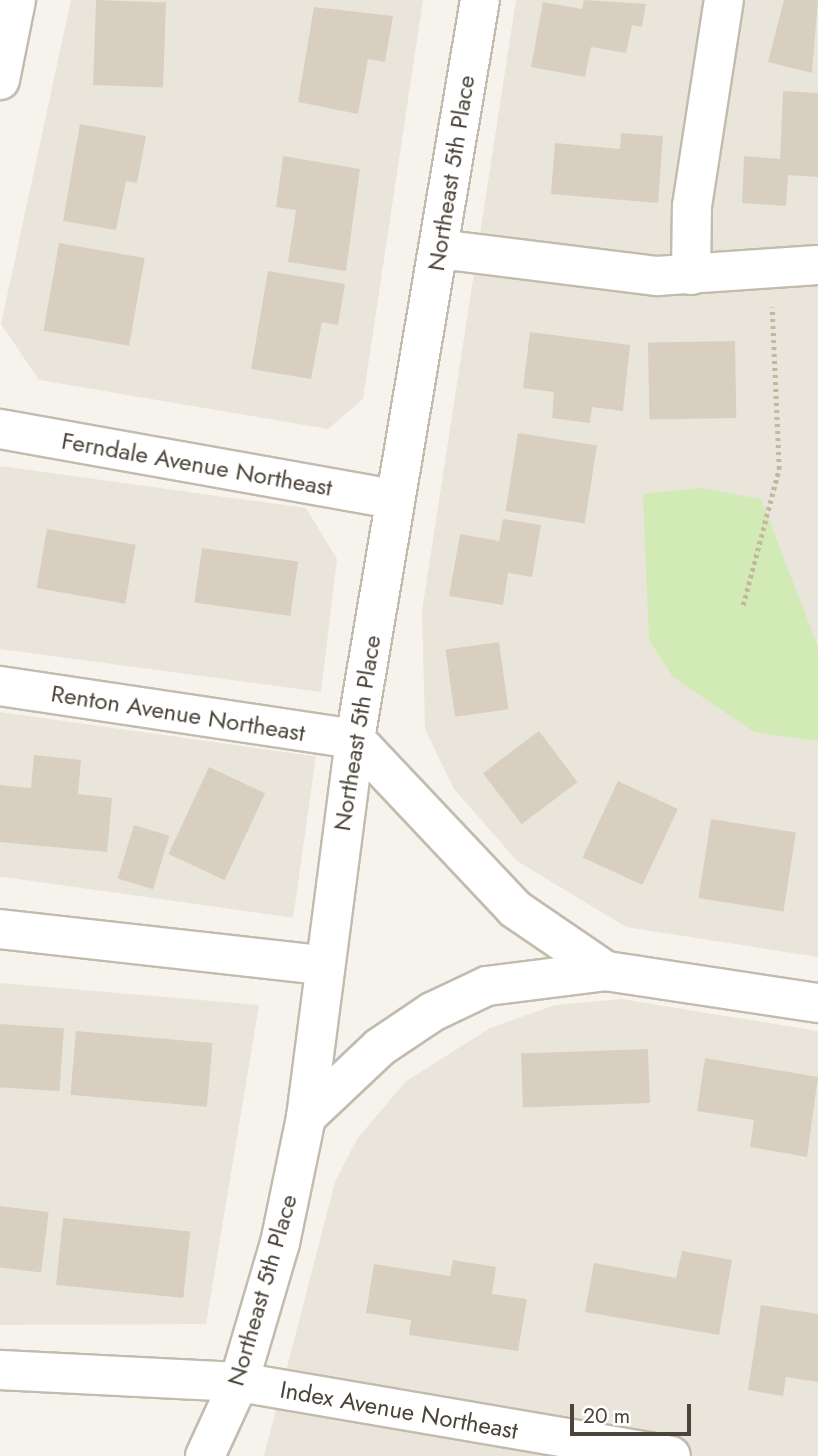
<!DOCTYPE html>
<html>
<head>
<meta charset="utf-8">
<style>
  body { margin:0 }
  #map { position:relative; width:818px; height:1456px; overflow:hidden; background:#f6f3ec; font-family:Jost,sans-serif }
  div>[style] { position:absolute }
  .residential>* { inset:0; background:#eae5da; transform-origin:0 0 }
  .green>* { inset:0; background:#d2eab5 }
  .building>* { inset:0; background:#d8cfc1; transform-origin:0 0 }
  .path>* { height:4.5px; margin-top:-2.25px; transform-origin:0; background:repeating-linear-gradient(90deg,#c4b79f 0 3.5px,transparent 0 7px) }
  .roads { filter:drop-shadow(2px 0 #c2bbae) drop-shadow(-2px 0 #c2bbae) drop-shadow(0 2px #c2bbae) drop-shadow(0 -2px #c2bbae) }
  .minor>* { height:38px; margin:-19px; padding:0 19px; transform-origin:19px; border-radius:19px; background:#fff }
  span { translate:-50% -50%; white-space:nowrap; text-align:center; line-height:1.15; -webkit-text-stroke:5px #fff; paint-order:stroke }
  .street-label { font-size:24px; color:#4b4439 }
  .scale { position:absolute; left:570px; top:1404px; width:121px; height:32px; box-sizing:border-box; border:4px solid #4b4439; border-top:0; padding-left:9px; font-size:21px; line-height:24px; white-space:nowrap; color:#4b4439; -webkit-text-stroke:5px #fff; paint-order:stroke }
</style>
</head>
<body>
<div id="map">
  <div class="residential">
    <i style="clip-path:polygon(71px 0,423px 0,363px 399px,328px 429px,39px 380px,1px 324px)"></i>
    <i style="clip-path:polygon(516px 0,818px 0,818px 957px,626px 927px,517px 861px,454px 789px,425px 729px,422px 611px)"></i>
    <i style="clip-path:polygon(0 466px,306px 508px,337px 559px,321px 692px,0 649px)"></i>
    <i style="left:0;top:712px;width:319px;height:163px;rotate:8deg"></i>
    <i style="clip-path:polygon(0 983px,259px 1005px,206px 1324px,0 1325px)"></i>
    <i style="clip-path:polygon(621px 999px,818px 1031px,818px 1456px,264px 1456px,335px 1182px,357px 1139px,405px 1082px,490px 1028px,555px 1005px)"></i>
  </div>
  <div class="green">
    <i style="clip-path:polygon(702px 488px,761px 499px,818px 647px,818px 741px,754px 732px,673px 677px,649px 640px,643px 494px)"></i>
  </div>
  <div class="building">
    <i style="left:96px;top:0;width:70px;height:85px;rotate:2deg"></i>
    <i style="clip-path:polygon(584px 0,646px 4px,642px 27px,632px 25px,626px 53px,591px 47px,585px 77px,531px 67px,543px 2px,582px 9px)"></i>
    <i style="clip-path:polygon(784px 0,818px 0,812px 73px,768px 62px)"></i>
    <i style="clip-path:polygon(314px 7px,393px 16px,385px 62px,368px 59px,358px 114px,298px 102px)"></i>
    <i style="clip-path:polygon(783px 91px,818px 93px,818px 177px,788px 175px,786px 206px,742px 203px,744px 156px,780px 159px)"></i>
    <i style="clip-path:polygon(80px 124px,146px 136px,137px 183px,126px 181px,116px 230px,63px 221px)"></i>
    <i style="clip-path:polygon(621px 133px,663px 136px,658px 203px,551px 194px,555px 143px,620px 149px)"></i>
    <i style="clip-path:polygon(283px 156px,360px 169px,346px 271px,288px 262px,296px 210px,276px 207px)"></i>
    <i style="left:59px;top:243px;width:87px;height:89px;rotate:10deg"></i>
    <i style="clip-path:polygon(268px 271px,345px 284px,338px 325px,322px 322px,311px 379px,251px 369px)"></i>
    <i style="clip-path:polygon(530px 332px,630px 345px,623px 411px,592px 407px,590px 423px,552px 418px,554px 392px,523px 388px)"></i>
    <i style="left:735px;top:341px;width:77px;height:87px;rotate:89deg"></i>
    <i style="left:518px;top:433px;width:80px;height:79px;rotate:9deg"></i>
    <i style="clip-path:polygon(503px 519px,541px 525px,532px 577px,508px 573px,503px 605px,449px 596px,460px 534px,499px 541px)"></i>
    <i style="left:47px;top:529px;width:90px;height:60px;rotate:10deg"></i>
    <i style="left:202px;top:548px;width:97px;height:55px;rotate:8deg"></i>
    <i style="left:499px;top:642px;width:68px;height:54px;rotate:82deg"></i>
    <i style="left:539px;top:731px;width:64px;height:70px;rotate:53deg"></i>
    <i style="clip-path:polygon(34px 755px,81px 760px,78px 794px,112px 798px,107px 852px,0 842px,0 785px,31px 788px)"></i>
    <i style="left:209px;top:767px;width:62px;height:96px;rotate:25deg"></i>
    <i style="left:618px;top:781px;width:66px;height:84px;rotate:25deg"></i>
    <i style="left:711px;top:819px;width:86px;height:80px;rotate:9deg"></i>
    <i style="left:134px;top:825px;width:37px;height:56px;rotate:17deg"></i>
    <i style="left:0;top:1024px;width:64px;height:63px;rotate:4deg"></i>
    <i style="left:76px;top:1031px;width:137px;height:64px;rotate:5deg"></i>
    <i style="left:648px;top:1049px;width:54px;height:127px;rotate:88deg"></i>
    <i style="clip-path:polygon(705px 1058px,818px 1077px,807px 1157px,750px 1147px,754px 1120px,697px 1111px)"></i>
    <i style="left:0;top:1206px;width:49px;height:61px;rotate:7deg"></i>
    <i style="left:63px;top:1218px;width:128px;height:67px;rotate:6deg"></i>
    <i style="clip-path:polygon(682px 1251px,732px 1260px,719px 1335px,585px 1312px,594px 1263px,676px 1278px)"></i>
    <i style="clip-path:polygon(453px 1260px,496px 1267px,492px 1294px,527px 1299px,518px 1351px,409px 1335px,411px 1320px,366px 1313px,374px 1264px,450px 1276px)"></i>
    <i style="clip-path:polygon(761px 1305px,818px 1314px,818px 1382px,786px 1377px,783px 1396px,748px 1390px)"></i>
  </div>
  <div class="path">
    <i style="left:743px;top:605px;width:141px;rotate:-75.2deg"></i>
    <i style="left:779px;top:469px;width:162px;rotate:-92.5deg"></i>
  </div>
  <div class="roads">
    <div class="minor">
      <i style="left:0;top:80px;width:82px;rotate:-78.7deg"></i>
      <i style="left:439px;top:249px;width:220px;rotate:7.1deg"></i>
      <i style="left:657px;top:276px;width:161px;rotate:-3.9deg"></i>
      <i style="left:691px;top:275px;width:69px;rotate:-89.2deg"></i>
      <i style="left:692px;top:206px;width:208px;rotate:-81.2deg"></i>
      <i style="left:0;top:429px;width:400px;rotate:10.1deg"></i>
      <i style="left:0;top:686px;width:359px;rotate:8.5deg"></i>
      <i style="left:355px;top:739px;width:233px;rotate:46.7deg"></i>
      <i style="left:515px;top:909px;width:110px;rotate:34.3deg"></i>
      <i style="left:606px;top:971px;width:214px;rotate:8.6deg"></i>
      <i style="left:0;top:929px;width:325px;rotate:6.4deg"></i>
      <i style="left:306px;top:1117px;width:102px;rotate:-43.4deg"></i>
      <i style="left:380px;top:1047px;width:63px;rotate:-33.9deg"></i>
      <i style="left:432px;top:1012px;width:61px;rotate:-25.3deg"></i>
      <i style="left:487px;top:986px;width:120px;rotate:-7.2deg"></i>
      <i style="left:0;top:1370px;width:239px;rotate:2.9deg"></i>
      <i style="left:239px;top:1382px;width:438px;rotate:9.7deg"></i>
      <i style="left:205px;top:1456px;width:81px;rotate:-65.3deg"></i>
      <i style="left:239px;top:1382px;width:145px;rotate:-73.6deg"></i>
      <i style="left:280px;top:1243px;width:129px;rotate:-78.3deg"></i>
      <i style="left:306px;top:1117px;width:381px;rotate:-82.6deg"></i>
      <i style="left:355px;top:739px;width:749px;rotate:-80.4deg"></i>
    </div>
  </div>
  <div class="street-label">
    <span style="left:451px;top:173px;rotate:-81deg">Northeast 5th Place</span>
    <span style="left:197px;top:464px;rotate:10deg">Ferndale Avenue Northeast</span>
    <span style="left:178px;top:713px;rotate:9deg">Renton Avenue Northeast</span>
    <span style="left:357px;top:733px;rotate:-81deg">Northeast 5th Place</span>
    <span style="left:262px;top:1290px;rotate:-74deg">Northeast 5th Place</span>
    <span style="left:399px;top:1410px;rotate:10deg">Index Avenue Northeast</span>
  </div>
  <div class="scale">20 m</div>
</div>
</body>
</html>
